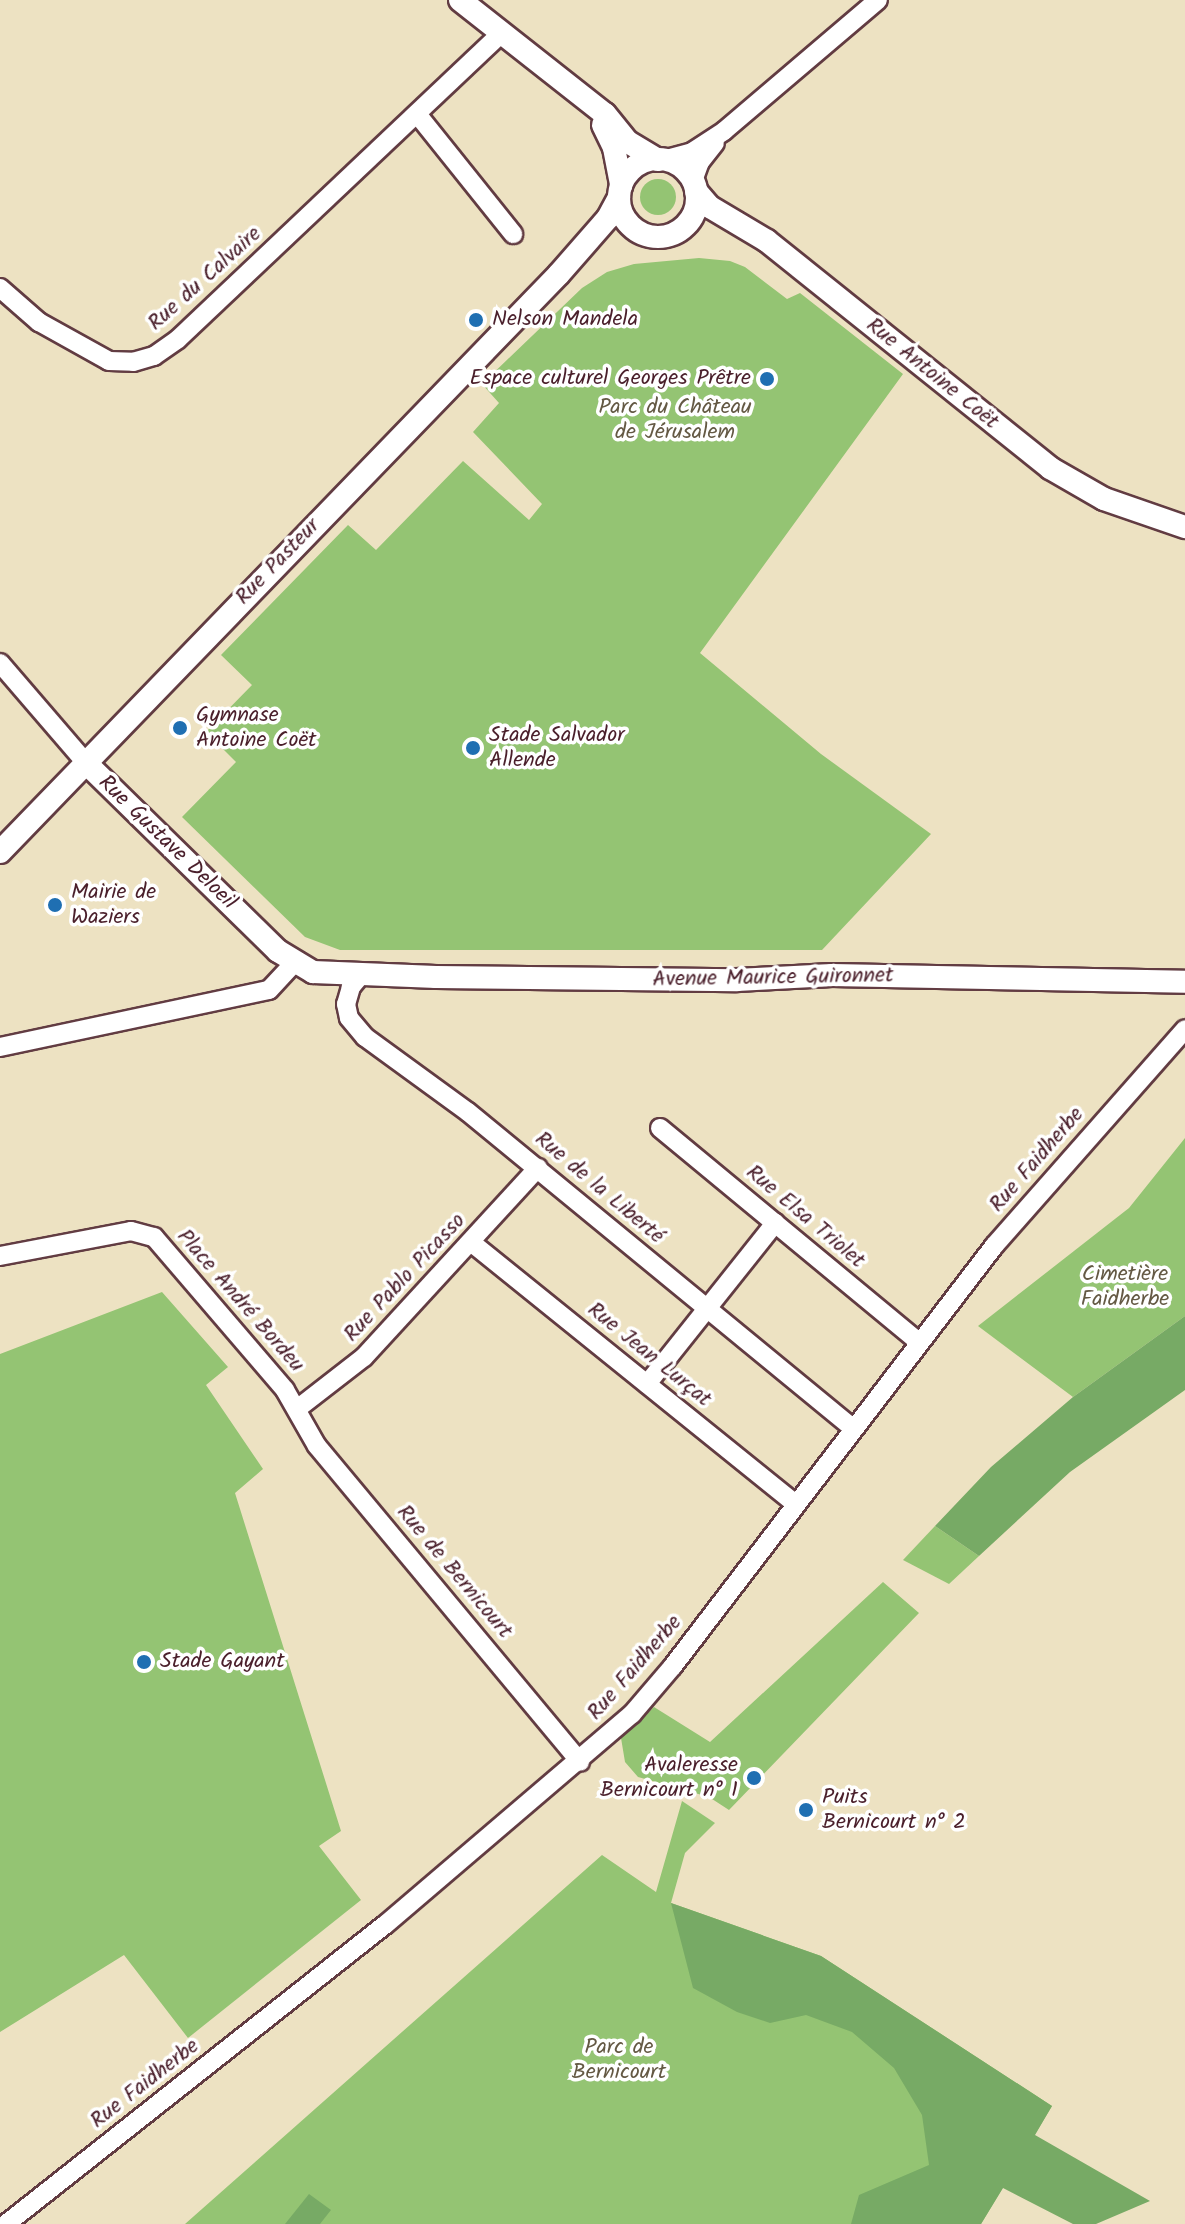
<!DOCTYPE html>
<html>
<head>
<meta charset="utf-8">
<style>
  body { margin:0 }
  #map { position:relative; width:1185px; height:2224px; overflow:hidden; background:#ede2c2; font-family:Kalam,sans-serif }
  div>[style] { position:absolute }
  .green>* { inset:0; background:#94c473 }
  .round { border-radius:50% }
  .forest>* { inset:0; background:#77aa65 }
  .roads { filter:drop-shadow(2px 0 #623c42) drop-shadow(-2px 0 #623c42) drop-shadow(0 2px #623c42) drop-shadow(0 -2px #623c42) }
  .minor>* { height:18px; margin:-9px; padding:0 9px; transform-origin:9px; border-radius:9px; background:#fff }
  .tertiary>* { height:22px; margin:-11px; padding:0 11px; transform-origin:11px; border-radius:11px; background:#fff }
  .tertiary>.ring { margin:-11px; padding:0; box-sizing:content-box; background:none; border:22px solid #fff; border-radius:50% }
  .dots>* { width:22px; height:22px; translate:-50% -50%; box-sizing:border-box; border:4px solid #fff; border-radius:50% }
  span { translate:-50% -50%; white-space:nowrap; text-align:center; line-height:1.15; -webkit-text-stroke:7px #fff; paint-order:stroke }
  .street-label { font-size:22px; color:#4a1f2b }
  .poi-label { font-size:22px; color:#4a1f2b }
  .left { translate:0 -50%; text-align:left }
  .right { translate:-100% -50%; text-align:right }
  .park-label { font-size:22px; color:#645944 }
</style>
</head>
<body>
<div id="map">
  <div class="green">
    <i class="round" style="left:640px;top:179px;width:36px;height:36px"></i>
    <i style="clip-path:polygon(699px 258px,730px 261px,745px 267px,787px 299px,800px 293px,903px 374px,700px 653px,821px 754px,931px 834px,822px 950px,340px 950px,305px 937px,182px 817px,236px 762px,206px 732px,252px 685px,221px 655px,348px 525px,376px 550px,463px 461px,529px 520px,542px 504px,473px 432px,499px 403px,482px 384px,582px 288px,607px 272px,634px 264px)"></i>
    <i style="clip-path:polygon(1185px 1138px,1185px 1316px,1073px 1397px,978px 1326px,1129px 1208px)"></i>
    <i style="clip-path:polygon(162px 1292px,228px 1367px,206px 1385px,263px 1469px,235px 1493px,341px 1831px,319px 1846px,361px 1900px,188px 2038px,124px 1955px,0 2032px,0 1354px)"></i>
    <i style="clip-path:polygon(935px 1526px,979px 1556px,949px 1584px,903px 1560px)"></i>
    <i style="clip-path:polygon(883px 1582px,919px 1613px,729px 1810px,709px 1797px,638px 1777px,625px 1762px,621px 1738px,654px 1707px,710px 1742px)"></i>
    <i style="clip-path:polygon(682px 1801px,715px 1823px,685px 1853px,671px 1903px,821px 1956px,1052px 2106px,981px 2224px,185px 2224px,602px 1855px,656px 1892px)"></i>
  </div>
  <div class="forest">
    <i style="clip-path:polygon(1185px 1316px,1185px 1390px,1070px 1472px,979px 1556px,935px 1526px,991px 1467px,1073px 1397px)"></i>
    <i style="clip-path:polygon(671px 1903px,821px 1956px,1052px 2106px,1035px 2135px,1150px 2201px,1096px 2224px,1073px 2224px,1003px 2188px,981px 2224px,851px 2224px,859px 2195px,929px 2165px,922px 2115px,894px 2068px,852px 2032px,806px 2015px,770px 2023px,737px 2012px,693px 1988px)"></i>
    <i style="clip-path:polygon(309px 2194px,331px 2210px,320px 2224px,285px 2224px)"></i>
  </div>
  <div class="roads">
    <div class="minor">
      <i style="left:417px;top:114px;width:154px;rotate:51.3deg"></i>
      <i style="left:663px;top:160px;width:30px;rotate:-15deg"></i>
      <i style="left:692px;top:152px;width:38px;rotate:-33deg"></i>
      <i style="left:724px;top:131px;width:202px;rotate:-40.4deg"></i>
      <i style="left:693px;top:181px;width:20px;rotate:-70deg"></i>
      <i style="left:700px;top:162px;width:24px;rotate:-52deg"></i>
      <i style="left:0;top:288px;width:52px;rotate:41.1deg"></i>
      <i style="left:39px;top:322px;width:80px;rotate:29.1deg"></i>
      <i style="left:109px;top:361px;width:24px;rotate:2deg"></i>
      <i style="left:133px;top:362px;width:22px;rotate:-16deg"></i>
      <i style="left:154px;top:356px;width:29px;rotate:-35deg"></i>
      <i style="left:178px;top:339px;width:446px;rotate:-43.4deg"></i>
      <i style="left:0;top:663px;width:133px;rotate:49.3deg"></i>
      <i style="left:361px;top:975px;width:16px;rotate:130deg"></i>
      <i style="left:351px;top:987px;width:18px;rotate:106deg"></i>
      <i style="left:346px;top:1004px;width:14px;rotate:78deg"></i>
      <i style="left:349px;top:1018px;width:25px;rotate:50deg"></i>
      <i style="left:365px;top:1037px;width:127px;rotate:36.1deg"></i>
      <i style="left:468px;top:1112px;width:498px;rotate:39.4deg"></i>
      <i style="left:0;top:1047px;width:275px;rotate:-12deg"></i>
      <i style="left:269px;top:990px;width:37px;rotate:-47deg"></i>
      <i style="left:660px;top:1128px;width:336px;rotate:39.6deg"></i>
      <i style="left:472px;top:1243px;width:415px;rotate:38.9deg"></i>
      <i style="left:0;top:1256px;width:133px;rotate:-10.8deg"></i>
      <i style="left:131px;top:1231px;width:24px;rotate:15deg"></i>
      <i style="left:154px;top:1237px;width:201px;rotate:49.4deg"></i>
      <i style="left:285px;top:1390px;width:64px;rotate:60.3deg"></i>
      <i style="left:317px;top:1446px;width:411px;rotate:50.2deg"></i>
      <i style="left:647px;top:1384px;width:206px;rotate:-51.5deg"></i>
      <i style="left:297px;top:1409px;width:85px;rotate:-37.8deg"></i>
      <i style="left:364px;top:1357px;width:257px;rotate:-47.4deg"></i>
      <i style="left:6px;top:2224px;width:484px;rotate:-38.3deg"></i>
      <i style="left:386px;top:1924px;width:323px;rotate:-40.5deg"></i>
      <i style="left:632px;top:1714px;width:63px;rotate:-49.5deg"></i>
      <i style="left:673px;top:1666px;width:529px;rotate:-52.61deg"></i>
      <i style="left:994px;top:1246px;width:289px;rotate:-48.6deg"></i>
    </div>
    <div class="tertiary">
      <i style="left:460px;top:0;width:184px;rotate:38.2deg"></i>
      <i style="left:605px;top:114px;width:36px;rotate:51deg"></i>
      <i style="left:628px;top:142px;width:35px;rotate:31deg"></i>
      <i style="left:603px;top:125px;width:25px;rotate:64deg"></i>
      <i style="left:614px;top:148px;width:38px;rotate:79deg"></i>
      <i class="ring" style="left:619px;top:159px;width:56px;height:56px"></i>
      <i style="left:696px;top:191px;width:21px;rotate:49deg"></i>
      <i style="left:710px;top:207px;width:66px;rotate:30.8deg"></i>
      <i style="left:767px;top:241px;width:363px;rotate:38.7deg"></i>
      <i style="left:1050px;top:468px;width:62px;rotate:29.9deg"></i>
      <i style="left:1104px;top:499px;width:86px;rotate:19.1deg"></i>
      <i style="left:87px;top:764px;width:267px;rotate:44.4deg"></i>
      <i style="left:278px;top:951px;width:41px;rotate:31deg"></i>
      <i style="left:313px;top:972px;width:123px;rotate:2.3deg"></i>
      <i style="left:436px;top:977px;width:301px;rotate:0.6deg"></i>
      <i style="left:737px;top:980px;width:95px;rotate:-3deg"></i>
      <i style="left:832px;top:975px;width:353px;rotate:1.1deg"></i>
      <i style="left:0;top:852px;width:804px;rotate:-45.96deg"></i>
      <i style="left:559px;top:274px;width:74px;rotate:-48.8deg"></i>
      <i style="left:608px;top:218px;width:24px;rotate:-62deg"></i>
    </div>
  </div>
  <div class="dots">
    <i style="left:476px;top:320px;background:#1f6fb2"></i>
    <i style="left:767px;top:379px;background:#1f6fb2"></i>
    <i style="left:180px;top:728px;background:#1f6fb2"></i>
    <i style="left:473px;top:748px;background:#1f6fb2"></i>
    <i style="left:55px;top:905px;background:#1f6fb2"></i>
    <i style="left:144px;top:1662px;background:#1f6fb2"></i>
    <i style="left:754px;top:1778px;background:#1f6fb2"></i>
    <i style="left:806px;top:1810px;background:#1f6fb2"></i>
  </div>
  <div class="street-label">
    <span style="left:205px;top:279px;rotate:-42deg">Rue du Calvaire</span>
    <span style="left:932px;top:374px;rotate:39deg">Rue Antoine Coët</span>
    <span style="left:278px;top:562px;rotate:-46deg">Rue Pasteur</span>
    <span style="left:167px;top:843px;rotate:44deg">Rue Gustave Deloeil</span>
    <span style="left:773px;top:978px;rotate:-1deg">Avenue Maurice Guironnet</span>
    <span style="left:1037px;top:1160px;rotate:-49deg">Rue Faidherbe</span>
    <span style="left:599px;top:1188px;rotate:40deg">Rue de la Liberté</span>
    <span style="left:805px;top:1217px;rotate:40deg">Rue Elsa Triolet</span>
    <span style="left:405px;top:1278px;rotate:-47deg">Rue Pablo Picasso</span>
    <span style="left:240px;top:1301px;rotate:49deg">Place André Bordeu</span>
    <span style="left:649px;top:1355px;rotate:39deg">Rue Jean Lurçat</span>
    <span style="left:454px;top:1572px;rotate:50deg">Rue de Bernicourt</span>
    <span style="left:635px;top:1668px;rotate:-49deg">Rue Faidherbe</span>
    <span style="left:145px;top:2084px;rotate:-38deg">Rue Faidherbe</span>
  </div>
  <div class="poi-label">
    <span class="left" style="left:492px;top:320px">Nelson Mandela</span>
    <span class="right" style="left:751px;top:379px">Espace culturel Georges Prêtre</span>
    <span class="left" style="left:196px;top:728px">Gymnase<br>Antoine Coët</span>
    <span class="left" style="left:489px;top:748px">Stade Salvador<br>Allende</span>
    <span class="left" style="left:71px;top:905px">Mairie de<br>Waziers</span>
    <span class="left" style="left:160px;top:1662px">Stade Gayant</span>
    <span class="right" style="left:738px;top:1778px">Avaleresse<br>Bernicourt n° 1</span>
    <span class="left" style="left:822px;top:1810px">Puits<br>Bernicourt n° 2</span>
  </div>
  <div class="park-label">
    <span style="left:675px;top:420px">Parc du Château<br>de Jérusalem</span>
    <span style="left:1125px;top:1287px">Cimetière<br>Faidherbe</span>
    <span style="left:619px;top:2060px">Parc de<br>Bernicourt</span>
  </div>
</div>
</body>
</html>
